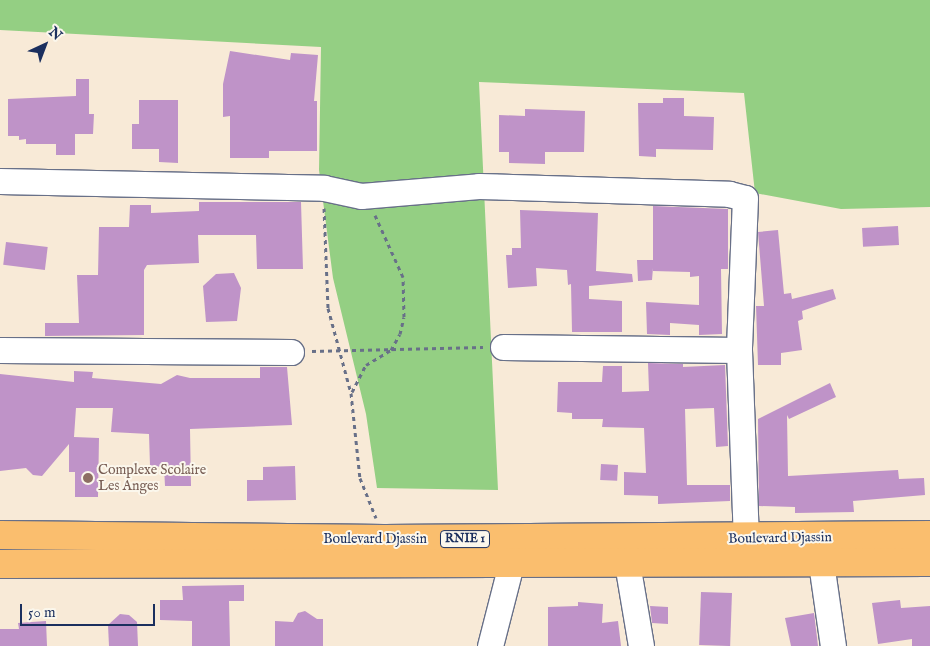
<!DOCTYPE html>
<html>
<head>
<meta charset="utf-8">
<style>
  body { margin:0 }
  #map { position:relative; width:930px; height:646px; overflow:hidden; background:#f8ead7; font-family:"IM FELL English",serif }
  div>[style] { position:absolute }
  .green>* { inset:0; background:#94cf83 }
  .building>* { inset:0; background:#bf93c8; transform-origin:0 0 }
  .path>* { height:3px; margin-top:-1.5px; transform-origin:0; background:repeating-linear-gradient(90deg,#687088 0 4px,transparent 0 8px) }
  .roads { filter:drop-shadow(1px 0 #687088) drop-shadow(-1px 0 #687088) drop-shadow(0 1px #687088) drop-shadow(0 -1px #687088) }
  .minor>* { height:25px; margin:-12.5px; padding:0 12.5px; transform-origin:12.5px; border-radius:12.5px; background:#fff }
  .highway>* { height:28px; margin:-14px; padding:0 14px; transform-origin:14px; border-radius:14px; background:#fabe6e }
  .dots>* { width:14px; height:14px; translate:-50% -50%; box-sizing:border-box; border:2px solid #fbf7ec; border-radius:50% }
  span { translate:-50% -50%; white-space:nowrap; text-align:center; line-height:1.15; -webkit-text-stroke:4px #fbf7ec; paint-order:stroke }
  .shield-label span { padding:1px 4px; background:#fbf7ec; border:1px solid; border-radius:4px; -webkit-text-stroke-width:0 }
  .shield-label { font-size:12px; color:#1b2f5e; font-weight:700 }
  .education-label { font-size:14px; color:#785e54 }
  .left { translate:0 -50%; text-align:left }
  .street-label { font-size:14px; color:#1b2f5e }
  .north { position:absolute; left:20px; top:20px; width:50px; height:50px; -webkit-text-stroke:4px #fbf7ec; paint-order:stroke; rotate:43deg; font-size:14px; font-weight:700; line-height:20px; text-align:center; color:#1b2f5e }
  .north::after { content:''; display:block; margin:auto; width:18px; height:22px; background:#1b2f5e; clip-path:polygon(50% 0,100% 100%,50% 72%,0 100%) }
  .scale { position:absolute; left:20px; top:604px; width:135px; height:22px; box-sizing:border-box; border:2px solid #1b2f5e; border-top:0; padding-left:6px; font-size:15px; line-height:18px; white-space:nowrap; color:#1b2f5e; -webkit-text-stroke:4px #fbf7ec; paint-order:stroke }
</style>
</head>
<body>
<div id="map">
  <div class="green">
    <i style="clip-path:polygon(0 0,930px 0,930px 207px,841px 209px,755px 193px,744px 93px,479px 82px,498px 490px,377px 488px,366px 414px,333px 278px,319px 170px,321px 47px,0 30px)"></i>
  </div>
  <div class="building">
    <i style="clip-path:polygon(230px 51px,290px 60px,291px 53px,318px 55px,314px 101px,317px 101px,317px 151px,269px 151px,269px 158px,230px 158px,230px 116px,223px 117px,223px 84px)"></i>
    <i style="clip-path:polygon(76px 79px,89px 79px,89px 114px,94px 114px,93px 134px,75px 134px,75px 155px,56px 155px,56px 144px,26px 144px,26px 139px,19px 140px,19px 136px,8px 136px,8px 99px,76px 96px)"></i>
    <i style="clip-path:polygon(663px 98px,684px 98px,684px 116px,714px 117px,713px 150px,656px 149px,656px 157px,639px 156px,638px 103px,663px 103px)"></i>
    <i style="clip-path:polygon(139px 100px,178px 100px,178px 163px,159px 162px,159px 149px,132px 149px,132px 124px,139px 124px)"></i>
    <i style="clip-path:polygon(525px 109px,585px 111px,584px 152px,545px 152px,545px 164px,509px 163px,509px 152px,499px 152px,499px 115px,525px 116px)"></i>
    <i style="clip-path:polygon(199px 202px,301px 202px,303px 269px,257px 269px,256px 235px,198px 235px,199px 263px,147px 265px,144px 270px,144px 335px,45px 336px,45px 323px,79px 323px,77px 275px,98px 275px,99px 227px,129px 227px,130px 205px,151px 205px,151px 213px,199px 211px)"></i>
    <i style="clip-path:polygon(653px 206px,728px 209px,728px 269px,721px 269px,722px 334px,699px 335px,699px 325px,670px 323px,670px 335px,647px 334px,646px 302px,699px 305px,699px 276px,690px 277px,690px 272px,653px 271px,653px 268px,652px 280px,638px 281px,637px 260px,653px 260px)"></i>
    <i style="clip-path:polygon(520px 210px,598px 213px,596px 271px,632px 274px,633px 282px,589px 286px,589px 299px,622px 301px,622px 332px,572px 332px,571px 284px,568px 285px,567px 270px,536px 268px,537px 286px,508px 288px,506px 255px,512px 255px,512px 248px,521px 248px)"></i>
    <i style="left:898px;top:226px;width:19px;height:36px;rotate:87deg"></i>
    <i style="clip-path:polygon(778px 230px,784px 294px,791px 293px,792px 299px,833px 289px,836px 299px,802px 311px,803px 319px,798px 321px,802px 350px,781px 353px,781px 365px,758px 365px,756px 306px,764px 306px,758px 232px)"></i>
    <i style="left:6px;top:242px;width:42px;height:23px;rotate:7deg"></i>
    <i style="clip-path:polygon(234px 273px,241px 288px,237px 321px,206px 322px,203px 286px,216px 274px)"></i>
    <i style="clip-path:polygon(648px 363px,683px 364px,683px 367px,725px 365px,728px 446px,716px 447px,714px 408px,685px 409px,686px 445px,687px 485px,730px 485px,730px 501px,658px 504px,658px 496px,624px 495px,624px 472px,646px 473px,644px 428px,602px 427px,603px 419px,572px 419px,572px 413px,557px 412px,558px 382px,602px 382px,603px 366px,622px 366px,622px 392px,649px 391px)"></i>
    <i style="clip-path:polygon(260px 367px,287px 367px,292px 425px,190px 429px,191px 486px,165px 486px,164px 467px,150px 466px,149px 434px,111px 432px,113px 408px,76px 408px,74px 437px,99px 438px,98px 497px,75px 497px,75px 472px,69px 472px,69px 444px,42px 476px,33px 475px,26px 468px,0 471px,0 374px,74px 382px,74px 371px,93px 372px,92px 378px,161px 384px,177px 375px,190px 378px,260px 378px)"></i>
    <i style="clip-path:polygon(830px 383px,836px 397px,789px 419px,787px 415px,788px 476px,898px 470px,899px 479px,924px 478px,925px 495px,853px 501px,854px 512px,795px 513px,795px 507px,759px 506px,758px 419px)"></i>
    <i style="left:601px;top:464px;width:17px;height:16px;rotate:3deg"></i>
    <i style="clip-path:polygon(295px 466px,296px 500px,247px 501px,247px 480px,263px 480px,263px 467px)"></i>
    <i style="clip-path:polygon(244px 585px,244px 601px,229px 601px,230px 646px,192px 646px,192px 621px,160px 620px,160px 600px,183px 600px,182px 586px)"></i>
    <i style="left:701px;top:592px;width:31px;height:53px;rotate:2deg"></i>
    <i style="clip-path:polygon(900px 600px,901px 608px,930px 606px,930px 646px,912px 646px,912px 639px,878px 644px,872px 603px)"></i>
    <i style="clip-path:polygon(578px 602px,603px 604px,602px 623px,618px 621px,621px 646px,548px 646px,548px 607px,578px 606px)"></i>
    <i style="clip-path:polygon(650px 606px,668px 607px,668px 624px,652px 623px)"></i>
    <i style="clip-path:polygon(305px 611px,317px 619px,323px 619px,323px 646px,275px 646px,275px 621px,293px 622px,298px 613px)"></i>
    <i style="clip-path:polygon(814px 613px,818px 646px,791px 646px,785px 618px)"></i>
    <i style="clip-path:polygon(120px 614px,129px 615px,137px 622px,138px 646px,109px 646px,108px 625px)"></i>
    <i style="clip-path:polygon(46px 621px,47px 646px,0 646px,0 629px,19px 629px,18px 623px)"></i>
  </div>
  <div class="path">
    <i style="left:324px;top:208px;width:100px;rotate:87.7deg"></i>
    <i style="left:328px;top:308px;width:88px;rotate:74.9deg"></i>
    <i style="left:351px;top:393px;width:85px;rotate:84deg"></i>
    <i style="left:360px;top:478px;width:43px;rotate:68.2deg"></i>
    <i style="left:312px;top:351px;width:171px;rotate:-1.3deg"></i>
    <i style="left:352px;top:392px;width:30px;rotate:-63deg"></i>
    <i style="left:366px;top:365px;width:29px;rotate:-31deg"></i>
    <i style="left:391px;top:350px;width:18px;rotate:-61deg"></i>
    <i style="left:400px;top:334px;width:17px;rotate:-77deg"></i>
    <i style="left:404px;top:317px;width:40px;rotate:-91.4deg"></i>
    <i style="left:403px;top:277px;width:68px;rotate:-114.3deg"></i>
  </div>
  <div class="roads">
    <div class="minor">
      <i style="left:0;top:181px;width:324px;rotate:1.2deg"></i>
      <i style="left:324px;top:188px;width:38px;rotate:12deg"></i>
      <i style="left:361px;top:196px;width:118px;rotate:-4.8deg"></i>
      <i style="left:479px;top:186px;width:250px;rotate:1.8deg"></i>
      <i style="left:729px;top:194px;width:16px;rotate:14deg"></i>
      <i style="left:745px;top:198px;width:152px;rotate:92.3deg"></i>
      <i style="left:739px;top:350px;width:188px;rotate:87.9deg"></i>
      <i style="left:503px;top:347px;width:236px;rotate:0.7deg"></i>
      <i style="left:0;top:350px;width:291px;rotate:0.4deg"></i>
      <i style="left:627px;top:563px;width:84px;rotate:80.4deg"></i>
      <i style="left:821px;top:563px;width:84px;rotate:81.8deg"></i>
      <i style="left:490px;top:646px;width:85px;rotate:-75.6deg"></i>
    </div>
    <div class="highway">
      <i style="left:0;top:535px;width:384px;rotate:0.6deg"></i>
      <i style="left:384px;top:539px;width:546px;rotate:-0.42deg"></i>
      <i style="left:0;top:564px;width:930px;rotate:-0.12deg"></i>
    </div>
  </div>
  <div class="dots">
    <i style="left:88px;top:478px;background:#8d6e63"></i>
  </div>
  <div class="shield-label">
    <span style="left:465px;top:539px">RNIE 1</span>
  </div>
  <div class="education-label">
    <span class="left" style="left:98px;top:478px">Complexe Scolaire<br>Les Anges</span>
  </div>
  <div class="street-label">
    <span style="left:780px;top:538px;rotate:-1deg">Boulevard Djassin</span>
    <span style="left:375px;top:539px">Boulevard Djassin</span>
  </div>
  <div class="north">N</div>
  <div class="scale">50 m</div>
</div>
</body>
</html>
